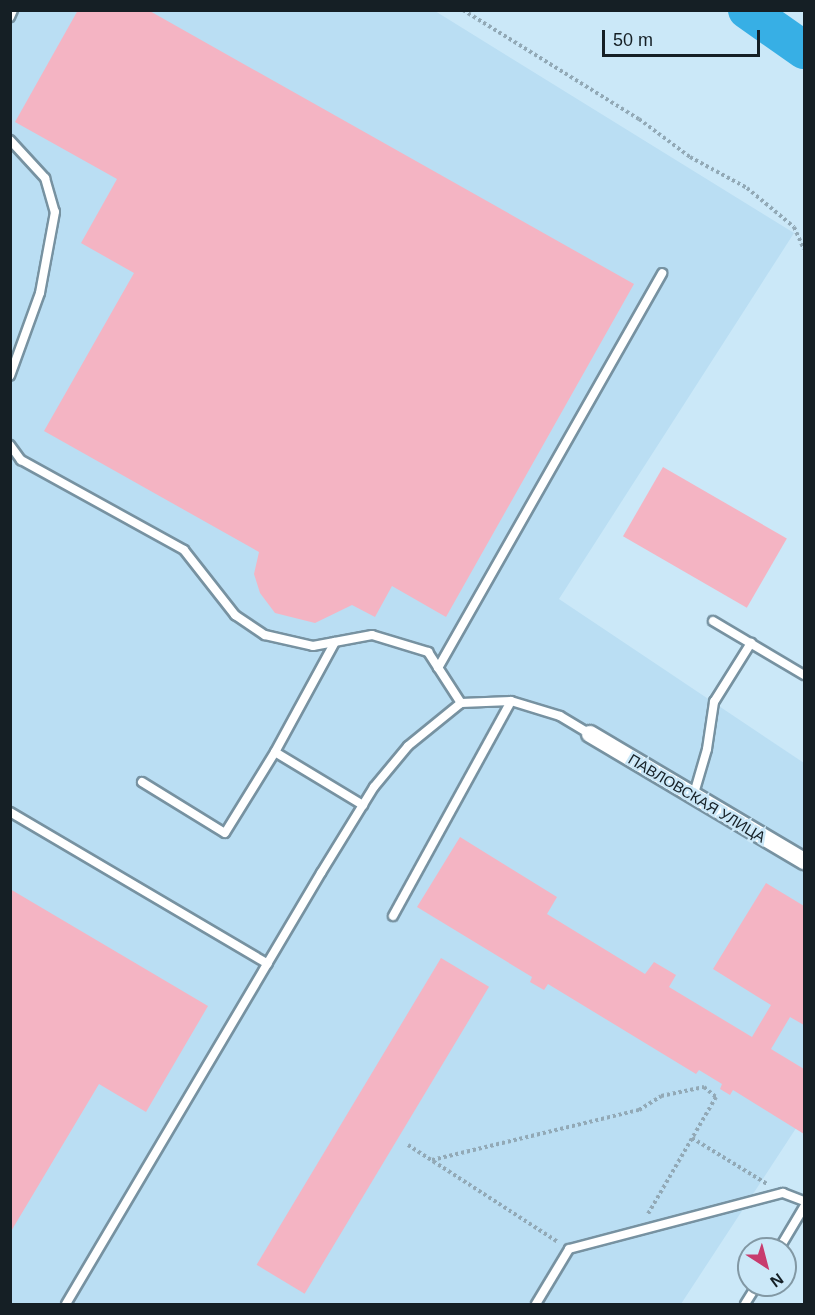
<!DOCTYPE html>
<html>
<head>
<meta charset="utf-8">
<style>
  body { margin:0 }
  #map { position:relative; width:815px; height:1315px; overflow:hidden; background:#cbe8f8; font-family:Helvetica,sans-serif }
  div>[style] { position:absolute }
  .built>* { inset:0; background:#badef3 }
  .river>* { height:38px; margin:-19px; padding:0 19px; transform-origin:19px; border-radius:19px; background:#37afe5 }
  .building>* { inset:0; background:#f4b4c3; transform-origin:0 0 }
  .path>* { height:4px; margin-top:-2px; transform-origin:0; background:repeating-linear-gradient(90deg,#92a9b6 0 3px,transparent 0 6px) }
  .roads { filter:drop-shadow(2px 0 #7792a1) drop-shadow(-2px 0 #7792a1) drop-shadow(0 2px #7792a1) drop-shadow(0 -2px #7792a1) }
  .lane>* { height:8px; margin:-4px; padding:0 4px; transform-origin:4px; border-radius:4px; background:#fff }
  .street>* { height:16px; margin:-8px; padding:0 8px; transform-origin:8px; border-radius:8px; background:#fff }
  span { translate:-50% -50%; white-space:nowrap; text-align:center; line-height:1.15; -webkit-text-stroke:5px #cbe8f8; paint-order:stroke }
  .street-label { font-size:15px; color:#151f25 }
  .frame { position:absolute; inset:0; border:12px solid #151f25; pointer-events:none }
  .north { position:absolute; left:737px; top:1237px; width:60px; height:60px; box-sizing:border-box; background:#cbe8f8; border:2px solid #8298a4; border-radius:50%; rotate:144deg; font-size:16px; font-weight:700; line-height:24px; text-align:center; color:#151f25 }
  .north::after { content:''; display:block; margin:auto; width:21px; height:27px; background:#c83c6e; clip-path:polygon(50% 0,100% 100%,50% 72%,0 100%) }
  .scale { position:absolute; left:602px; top:30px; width:158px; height:27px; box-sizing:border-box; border:3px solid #151f25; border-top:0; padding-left:8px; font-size:18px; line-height:21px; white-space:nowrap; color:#151f25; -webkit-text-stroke:4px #cbe8f8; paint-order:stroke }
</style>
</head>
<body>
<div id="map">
  <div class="built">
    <i style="clip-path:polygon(10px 11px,435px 11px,794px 233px,559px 599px,804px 763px,804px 1116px,681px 1304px,11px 1304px)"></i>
  </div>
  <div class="river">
    <i style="left:747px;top:10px;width:70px;rotate:35.1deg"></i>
  </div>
  <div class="building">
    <i style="clip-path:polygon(78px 10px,148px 10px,634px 284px,446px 617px,392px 586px,375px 617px,352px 605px,315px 623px,275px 613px,260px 593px,254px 574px,259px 552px,44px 431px,134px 273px,81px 243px,117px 179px,15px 122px)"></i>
    <i style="left:663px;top:467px;width:143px;height:80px;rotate:30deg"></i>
    <i style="clip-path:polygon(460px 837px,557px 897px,547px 914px,645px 974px,654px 962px,676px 975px,669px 987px,752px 1037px,771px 1005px,713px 969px,766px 883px,804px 906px,804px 1025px,790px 1017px,771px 1049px,804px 1069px,804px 1134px,733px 1090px,730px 1095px,720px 1089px,722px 1084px,699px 1070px,696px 1074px,548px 984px,544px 990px,530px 982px,532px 977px,417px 907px)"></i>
    <i style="clip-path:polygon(10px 889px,208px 1006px,146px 1112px,99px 1084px,10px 1233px)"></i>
    <i style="left:441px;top:958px;width:56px;height:358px;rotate:31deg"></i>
  </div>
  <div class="path">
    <i style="left:463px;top:10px;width:207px;rotate:31.8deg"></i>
    <i style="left:639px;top:119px;width:64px;rotate:36.7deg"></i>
    <i style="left:690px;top:157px;width:65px;rotate:28.5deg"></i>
    <i style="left:747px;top:188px;width:61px;rotate:39.7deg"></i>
    <i style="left:794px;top:227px;width:24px;rotate:66deg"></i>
    <i style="left:692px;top:1138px;width:88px;rotate:31.5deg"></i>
    <i style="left:408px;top:1145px;width:179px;rotate:32.9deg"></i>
    <i style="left:432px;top:1160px;width:213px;rotate:-13.6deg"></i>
    <i style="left:639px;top:1110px;width:26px;rotate:-32deg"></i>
    <i style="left:661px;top:1096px;width:44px;rotate:-11.8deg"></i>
    <i style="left:704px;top:1087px;width:16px;rotate:40deg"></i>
    <i style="left:716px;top:1097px;width:135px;rotate:120.2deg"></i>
  </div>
  <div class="roads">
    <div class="lane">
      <i style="left:10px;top:17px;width:8px;rotate:-67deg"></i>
      <i style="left:10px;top:140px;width:52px;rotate:47.4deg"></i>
      <i style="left:45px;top:178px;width:35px;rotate:74deg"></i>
      <i style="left:55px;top:212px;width:82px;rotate:100.5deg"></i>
      <i style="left:40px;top:293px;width:88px;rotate:109.9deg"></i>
      <i style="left:10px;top:445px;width:19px;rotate:54deg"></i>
      <i style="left:21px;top:460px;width:186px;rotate:28.9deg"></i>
      <i style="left:184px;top:550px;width:83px;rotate:51.9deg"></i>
      <i style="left:235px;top:615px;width:36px;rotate:34deg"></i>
      <i style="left:265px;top:635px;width:49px;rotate:12.9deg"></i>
      <i style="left:313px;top:646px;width:60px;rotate:-10.6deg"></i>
      <i style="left:372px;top:635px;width:59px;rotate:16.9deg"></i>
      <i style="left:428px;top:652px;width:61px;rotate:57.1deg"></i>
      <i style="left:713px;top:621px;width:106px;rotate:30.7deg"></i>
      <i style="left:335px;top:642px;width:125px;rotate:118.6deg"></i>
      <i style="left:275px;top:752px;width:103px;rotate:31.1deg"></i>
      <i style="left:438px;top:668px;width:454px;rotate:-60.4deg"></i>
      <i style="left:142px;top:782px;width:97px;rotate:31.6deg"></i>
      <i style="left:225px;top:833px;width:95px;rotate:-58.3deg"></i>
      <i style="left:693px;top:797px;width:50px;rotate:-73.7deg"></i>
      <i style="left:707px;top:749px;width:48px;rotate:-81.5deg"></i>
      <i style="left:714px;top:702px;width:70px;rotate:-57.9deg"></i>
      <i style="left:10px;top:812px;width:299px;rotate:30.5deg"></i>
      <i style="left:393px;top:916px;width:245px;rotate:-61.2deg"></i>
      <i style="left:779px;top:1249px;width:49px;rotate:-59.2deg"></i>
      <i style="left:66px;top:1304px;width:501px;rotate:-59.39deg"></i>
      <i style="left:321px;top:873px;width:101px;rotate:-58.4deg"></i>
      <i style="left:374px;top:787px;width:53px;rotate:-50.3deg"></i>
      <i style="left:408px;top:746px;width:68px;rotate:-39.1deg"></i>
      <i style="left:461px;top:703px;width:50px;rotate:-2.3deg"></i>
      <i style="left:511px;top:701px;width:51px;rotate:17deg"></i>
      <i style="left:560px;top:716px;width:35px;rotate:31deg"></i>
      <i style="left:536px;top:1304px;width:64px;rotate:-59deg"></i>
      <i style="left:569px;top:1249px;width:221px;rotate:-14.7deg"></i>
      <i style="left:783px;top:1193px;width:22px;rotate:21deg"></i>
      <i style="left:745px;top:1304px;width:22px;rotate:-58deg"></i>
    </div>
    <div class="street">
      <i style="left:590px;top:734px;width:249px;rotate:30.7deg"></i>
    </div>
  </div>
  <div class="street-label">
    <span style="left:697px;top:798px;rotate:31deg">ПАВЛОВСКАЯ УЛИЦА</span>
  </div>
  <div class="frame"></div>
  <div class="north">N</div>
  <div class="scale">50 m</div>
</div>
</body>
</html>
